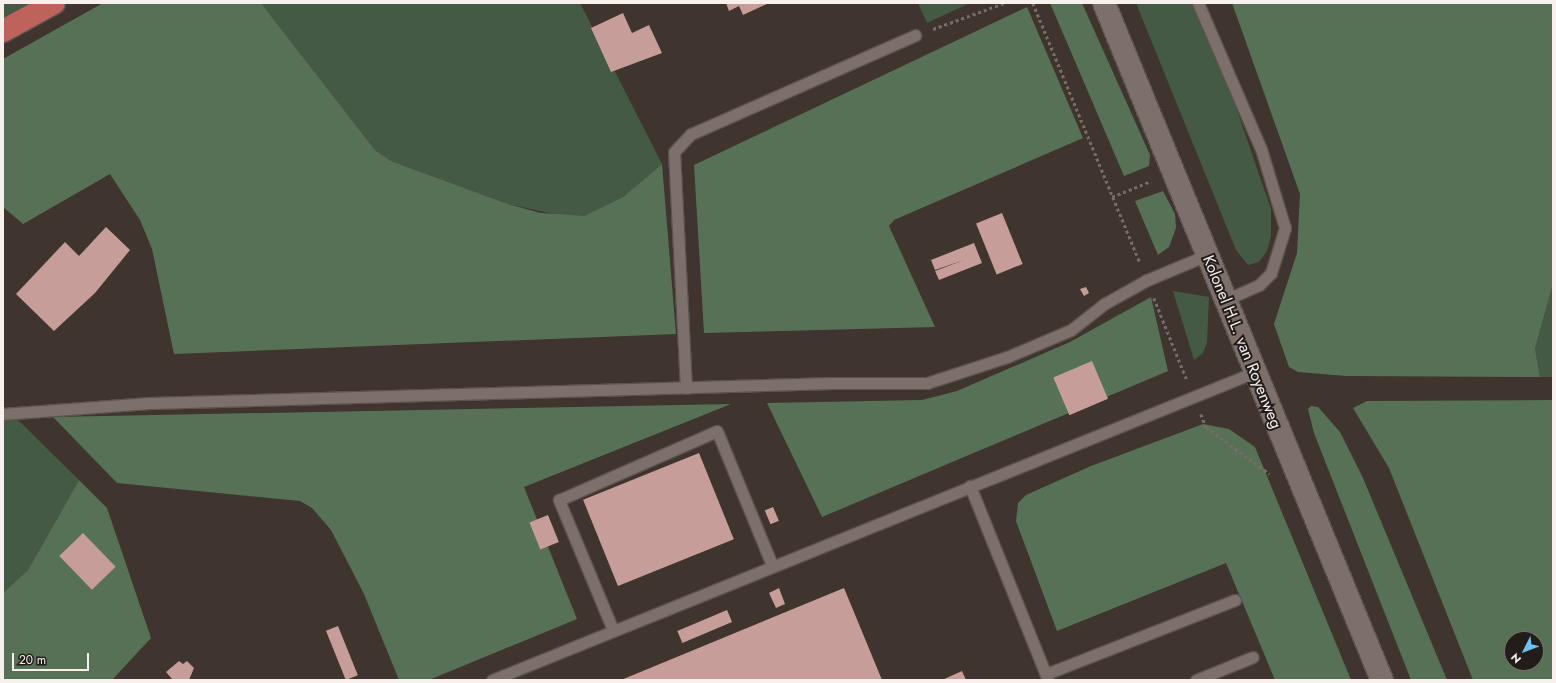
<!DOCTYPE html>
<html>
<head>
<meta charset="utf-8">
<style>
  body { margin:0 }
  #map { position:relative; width:1556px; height:683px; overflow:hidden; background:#3f342e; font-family:Jost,sans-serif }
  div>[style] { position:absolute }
  .green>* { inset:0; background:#455a45 }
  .forest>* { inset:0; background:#577157 }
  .building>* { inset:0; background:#c79d99; transform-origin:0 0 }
  .path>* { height:2.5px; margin-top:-1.25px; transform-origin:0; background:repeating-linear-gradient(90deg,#776d67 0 3px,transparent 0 6px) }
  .roads { filter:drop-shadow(1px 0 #5c524e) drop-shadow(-1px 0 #5c524e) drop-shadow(0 1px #5c524e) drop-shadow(0 -1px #5c524e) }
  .service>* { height:11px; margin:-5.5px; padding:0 5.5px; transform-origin:5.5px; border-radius:5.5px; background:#7d706a }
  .tertiary>* { height:22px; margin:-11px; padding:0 11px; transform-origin:11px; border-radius:11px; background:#7d706a }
  .primary>* { height:22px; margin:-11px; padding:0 11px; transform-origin:11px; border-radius:11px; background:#bd635b }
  span { translate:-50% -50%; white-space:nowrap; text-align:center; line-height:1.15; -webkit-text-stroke:4px #221d1a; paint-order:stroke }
  .street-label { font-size:16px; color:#f7f0ec }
  .frame { position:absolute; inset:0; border:4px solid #f7f0ec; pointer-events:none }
  .north { position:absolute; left:1504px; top:631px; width:40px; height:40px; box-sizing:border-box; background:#221d1a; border:1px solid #77716e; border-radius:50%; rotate:228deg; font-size:11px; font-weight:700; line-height:16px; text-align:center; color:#f7f0ec }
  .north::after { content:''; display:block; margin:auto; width:14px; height:18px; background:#6ac3f1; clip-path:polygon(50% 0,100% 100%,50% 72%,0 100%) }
  .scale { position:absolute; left:12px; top:653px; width:77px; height:18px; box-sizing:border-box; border:2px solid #f7f0ec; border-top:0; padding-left:5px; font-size:12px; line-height:14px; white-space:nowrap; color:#f7f0ec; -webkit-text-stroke:3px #221d1a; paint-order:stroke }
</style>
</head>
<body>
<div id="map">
  <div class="green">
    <i style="clip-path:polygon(3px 3px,36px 3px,3px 22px)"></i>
    <i style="clip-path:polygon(261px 3px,580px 3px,662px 164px,623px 197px,584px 216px,567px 217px,508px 204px,391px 161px,375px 150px)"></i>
    <i style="clip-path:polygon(918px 3px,970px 3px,927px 23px)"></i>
    <i style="clip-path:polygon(1136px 3px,1200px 3px,1271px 209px,1271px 236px,1267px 251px,1259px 262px,1248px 265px,1236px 250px)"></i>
    <i style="clip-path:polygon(1553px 284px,1553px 377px,1540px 377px,1535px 350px)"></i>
    <i style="clip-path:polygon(1173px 291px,1209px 297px,1207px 342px,1203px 353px,1194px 360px)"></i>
    <i style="clip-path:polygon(3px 419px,17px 419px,79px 480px,28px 570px,3px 593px)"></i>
  </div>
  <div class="forest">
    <i style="clip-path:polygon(103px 3px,261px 3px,375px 150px,391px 161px,508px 204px,541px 213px,584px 216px,623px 197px,662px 164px,676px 334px,174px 354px,152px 249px,140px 220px,110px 174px,23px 224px,3px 207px,3px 59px)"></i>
    <i style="clip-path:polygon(1050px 3px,1082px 3px,1150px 155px,1149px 166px,1124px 176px)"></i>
    <i style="clip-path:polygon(1232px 3px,1553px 3px,1553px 284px,1535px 349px,1540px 377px,1346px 376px,1298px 372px,1289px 367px,1274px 324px,1297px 253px,1300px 194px)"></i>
    <i style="clip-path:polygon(1027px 7px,1083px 138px,894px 220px,889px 226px,935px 327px,704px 333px,694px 165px)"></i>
    <i style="clip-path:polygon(1163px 191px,1175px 214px,1176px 228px,1169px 247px,1158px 255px,1135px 201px)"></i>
    <i style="clip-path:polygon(1151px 297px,1168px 371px,822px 517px,767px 403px,922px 400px,957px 391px,1070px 342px)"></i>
    <i style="clip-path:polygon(evenodd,1553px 400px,1553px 680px,1473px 680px,1389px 468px,1353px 408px,1367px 401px,1553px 400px,1512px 639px,1536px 639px,1536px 663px,1512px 663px,1512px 639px)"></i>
    <i style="clip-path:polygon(731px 404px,524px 487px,577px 619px,429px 680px,399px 680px,364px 594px,331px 530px,312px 508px,300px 501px,117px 483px,53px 417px)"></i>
    <i style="clip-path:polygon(1311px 406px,1318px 407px,1340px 432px,1363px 478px,1447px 680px,1411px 680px,1314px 433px,1308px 409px)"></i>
    <i style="clip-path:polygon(1203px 424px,1229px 429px,1255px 447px,1351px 680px,1275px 680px,1226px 563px,1057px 631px,1016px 521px,1018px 503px,1026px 495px,1091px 466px)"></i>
    <i style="clip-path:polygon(79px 480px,107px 508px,151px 638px,112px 680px,3px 680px,3px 593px,28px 570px)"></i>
  </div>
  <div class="building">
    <i style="clip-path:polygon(726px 3px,769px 3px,743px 15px,739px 6px,729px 11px)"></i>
    <i style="clip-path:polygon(623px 13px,632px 33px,649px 25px,662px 53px,611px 72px,591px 28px)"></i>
    <i style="left:1002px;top:213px;width:55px;height:28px;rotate:68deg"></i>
    <i style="clip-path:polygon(106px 227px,130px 250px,95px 293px,54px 331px,16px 294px,65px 242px,79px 256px)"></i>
    <i style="clip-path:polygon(974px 243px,982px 263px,939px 280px,935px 271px,964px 260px,935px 270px,931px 260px)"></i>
    <i style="clip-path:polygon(1086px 287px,1089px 293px,1084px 296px,1080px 289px)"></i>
    <i style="left:1092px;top:361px;width:41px;height:42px;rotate:67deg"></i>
    <i style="left:699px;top:453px;width:93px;height:125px;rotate:68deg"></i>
    <i style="left:773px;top:507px;width:15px;height:9px;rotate:67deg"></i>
    <i style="left:548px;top:515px;width:29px;height:20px;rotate:68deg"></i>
    <i style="left:83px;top:533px;width:47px;height:33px;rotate:46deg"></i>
    <i style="clip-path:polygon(779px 588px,785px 604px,776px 608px,769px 593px)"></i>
    <i style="clip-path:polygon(844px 588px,882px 680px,621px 680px)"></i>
    <i style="left:727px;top:610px;width:13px;height:54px;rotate:67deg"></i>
    <i style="left:338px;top:626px;width:53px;height:13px;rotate:68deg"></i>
    <i style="clip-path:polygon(179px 661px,183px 664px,187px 661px,194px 668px,189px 680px,173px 680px,166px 672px)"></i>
    <i style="clip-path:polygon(962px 671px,966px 680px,942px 680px)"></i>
  </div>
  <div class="path">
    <i style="left:1033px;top:3px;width:281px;rotate:67.6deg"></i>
    <i style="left:933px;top:29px;width:76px;rotate:-20.1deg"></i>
    <i style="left:1112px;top:197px;width:42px;rotate:-22.3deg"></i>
    <i style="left:1154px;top:298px;width:88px;rotate:68.1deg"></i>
    <i style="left:1201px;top:414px;width:14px;rotate:69deg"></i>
    <i style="left:1206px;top:427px;width:79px;rotate:36.3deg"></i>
  </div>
  <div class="roads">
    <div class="service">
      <i style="left:1198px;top:3px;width:159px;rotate:66.7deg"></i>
      <i style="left:1261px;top:149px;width:83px;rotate:73.1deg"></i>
      <i style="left:1285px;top:228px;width:47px;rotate:107.3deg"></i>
      <i style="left:1271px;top:273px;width:17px;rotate:135deg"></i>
      <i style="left:1259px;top:285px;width:37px;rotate:156deg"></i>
      <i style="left:686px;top:388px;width:236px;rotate:-92.9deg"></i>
      <i style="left:674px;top:152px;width:25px;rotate:-47deg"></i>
      <i style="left:691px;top:134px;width:245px;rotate:-23.8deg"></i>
      <i style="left:3px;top:414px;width:148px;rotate:-4.3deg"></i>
      <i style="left:151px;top:403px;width:681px;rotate:-1.68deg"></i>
      <i style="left:832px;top:383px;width:95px"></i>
      <i style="left:927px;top:383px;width:84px;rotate:-18deg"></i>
      <i style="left:1007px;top:357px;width:69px;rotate:-22.9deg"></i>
      <i style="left:1071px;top:330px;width:42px;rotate:-38.2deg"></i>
      <i style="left:1104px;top:304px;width:49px;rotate:-29.2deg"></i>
      <i style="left:1147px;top:280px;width:65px;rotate:-22.6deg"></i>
      <i style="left:970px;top:486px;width:209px;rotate:68.1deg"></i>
      <i style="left:613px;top:630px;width:141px;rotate:-112.6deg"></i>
      <i style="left:559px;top:500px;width:172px;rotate:-23.6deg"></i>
      <i style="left:717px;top:431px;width:145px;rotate:67.7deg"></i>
      <i style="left:1046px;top:674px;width:203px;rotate:-21.4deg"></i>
      <i style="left:492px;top:680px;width:823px;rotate:-21.98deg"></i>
      <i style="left:1196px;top:680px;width:61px;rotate:-22deg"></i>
    </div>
    <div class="tertiary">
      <i style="left:1104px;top:3px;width:732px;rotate:67.68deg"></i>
    </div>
    <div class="primary">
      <i style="left:3px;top:31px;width:58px;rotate:-28.8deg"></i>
    </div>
  </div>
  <div class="street-label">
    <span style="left:1242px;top:342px;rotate:68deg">Kolonel H.L. van Royenweg</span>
  </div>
  <div class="frame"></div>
  <div class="north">N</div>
  <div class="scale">20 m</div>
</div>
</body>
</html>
